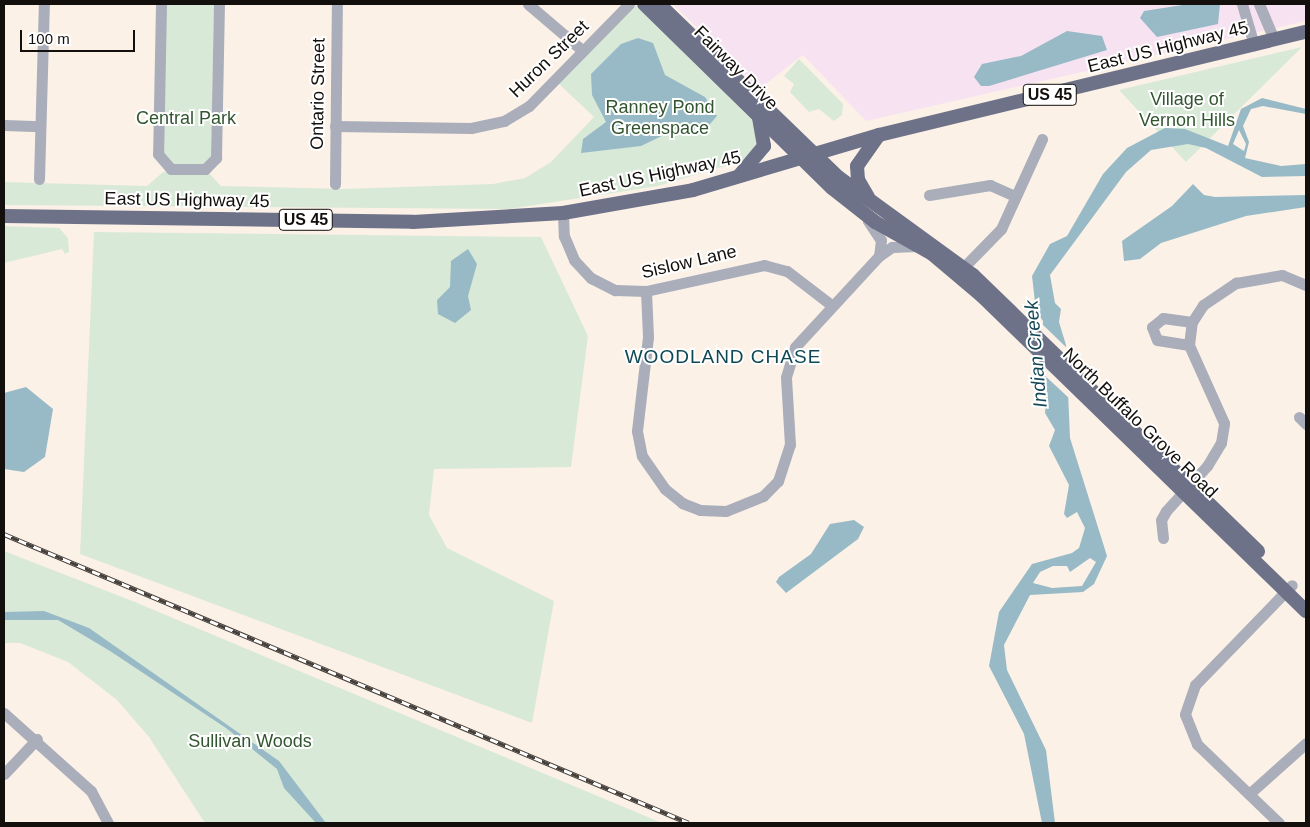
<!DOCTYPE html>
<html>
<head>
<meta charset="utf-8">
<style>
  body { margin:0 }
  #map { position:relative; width:1310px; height:827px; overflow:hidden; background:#fcf1e7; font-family:Helvetica,sans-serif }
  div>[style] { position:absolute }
  .commercial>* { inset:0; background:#f7e2f2 }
  .green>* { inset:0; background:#d9e9d7 }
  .water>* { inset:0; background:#97bac6 }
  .pier>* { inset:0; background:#fcf1e7 }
  .minor>* { height:11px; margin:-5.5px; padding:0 5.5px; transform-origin:5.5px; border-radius:5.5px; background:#aaadba }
  .major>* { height:14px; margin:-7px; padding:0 7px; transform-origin:7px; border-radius:7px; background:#6e7289 }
  .rail>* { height:4.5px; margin-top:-2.25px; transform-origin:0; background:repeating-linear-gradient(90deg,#fff 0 8px,#45403b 0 16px); box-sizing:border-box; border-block:1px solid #45403b }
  span { translate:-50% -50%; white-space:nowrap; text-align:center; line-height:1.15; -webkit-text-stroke:4px #fff; paint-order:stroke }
  .shield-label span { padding:1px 4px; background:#fff; border:1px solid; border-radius:4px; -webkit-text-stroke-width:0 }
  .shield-label { font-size:16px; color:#130f0c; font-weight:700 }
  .street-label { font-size:18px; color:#130f0c }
  .park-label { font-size:18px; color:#325530 }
  .water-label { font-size:19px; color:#144755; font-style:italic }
  .neighbourhood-label { font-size:19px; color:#0e4854; letter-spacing:1px }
  .frame { position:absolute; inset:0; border:5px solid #130f0c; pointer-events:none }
  .scale { position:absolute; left:20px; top:30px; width:115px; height:22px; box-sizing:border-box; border:2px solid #130f0c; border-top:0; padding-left:6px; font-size:15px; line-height:18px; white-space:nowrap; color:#130f0c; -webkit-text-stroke:4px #fff; paint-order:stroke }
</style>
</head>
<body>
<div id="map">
  <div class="commercial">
    <i style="clip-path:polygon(673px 4px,1306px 4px,1306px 21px,866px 121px,803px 55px,759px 89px)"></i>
  </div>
  <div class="green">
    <i style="clip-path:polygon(163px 4px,214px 4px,211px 156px,204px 164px,169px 164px,161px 159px)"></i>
    <i style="clip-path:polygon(635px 5px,755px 123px,759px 138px,748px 159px,658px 186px,509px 209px,4px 205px,4px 182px,147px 186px,163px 172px,208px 172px,221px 186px,344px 189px,493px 184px,525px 178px,551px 162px,594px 117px,557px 82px)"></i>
    <i style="clip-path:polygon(1302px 47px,1186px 162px,1119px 90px)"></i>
    <i style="clip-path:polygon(799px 59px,843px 104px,842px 115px,834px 121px,819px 109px,809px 112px,790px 92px,794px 84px,784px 76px)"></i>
    <i style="clip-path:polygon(4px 226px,59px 228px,68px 238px,69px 252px,65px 254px,62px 249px,4px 263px)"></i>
    <i style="clip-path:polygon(94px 232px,541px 237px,588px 336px,571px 467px,434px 469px,429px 515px,447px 548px,554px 601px,532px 723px,80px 554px)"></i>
    <i style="clip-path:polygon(4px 551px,130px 600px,662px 823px,205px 823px,149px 737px,117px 700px,68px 662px,20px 643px,4px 643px)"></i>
  </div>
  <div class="water">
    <i style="clip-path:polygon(1189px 4px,1220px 4px,1218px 24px,1157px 37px,1140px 18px,1144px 11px)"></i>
    <i style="clip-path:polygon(1067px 31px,1102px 36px,1107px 50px,989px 86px,981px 86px,974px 77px,982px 64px,1021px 56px)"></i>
    <i style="clip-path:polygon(638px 38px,653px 43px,665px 75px,705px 97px,717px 116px,703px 132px,672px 131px,641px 146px,581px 153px,583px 139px,606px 122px,592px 95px,591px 74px,621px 44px)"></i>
    <i style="clip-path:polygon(evenodd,1262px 98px,1306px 109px,1306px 114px,1263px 106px,1251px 109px,1243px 126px,1249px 142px,1245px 158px,1281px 166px,1306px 164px,1306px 176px,1262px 177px,1206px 148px,1188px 144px,1151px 150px,1126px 172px,1050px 275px,1055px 303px,1061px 309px,1059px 322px,1066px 345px,1070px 438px,1107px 556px,1094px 584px,1083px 592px,1030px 595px,1004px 645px,1007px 670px,1046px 750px,1055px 823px,1042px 823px,1024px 734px,989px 666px,999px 612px,1032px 564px,1072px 553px,1079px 548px,1085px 528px,1077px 512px,1067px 518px,1064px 514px,1069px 485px,1049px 446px,1055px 430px,1045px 413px,1047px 389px,1041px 379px,1043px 321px,1036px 311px,1032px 276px,1050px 244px,1067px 236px,1103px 174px,1127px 148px,1165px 128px,1185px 129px,1228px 146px,1241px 109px,1262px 98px,1239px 130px,1246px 144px,1244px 151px,1233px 144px,1239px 130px,1262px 98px,1090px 558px,1096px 562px,1082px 586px,1052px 588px,1033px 583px,1040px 572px,1053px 566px,1067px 566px,1070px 572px,1090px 558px)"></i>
    <i style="clip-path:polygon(1193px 184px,1204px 195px,1215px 197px,1306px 195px,1306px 207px,1246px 216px,1161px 243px,1140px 259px,1124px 261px,1122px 241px,1172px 206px)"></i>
    <i style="clip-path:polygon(468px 249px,477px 264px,468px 296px,471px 310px,455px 323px,438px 314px,437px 300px,450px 287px,451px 261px)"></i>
    <i style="clip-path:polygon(26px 387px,53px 409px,45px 457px,24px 472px,4px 469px,4px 393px)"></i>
    <i style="clip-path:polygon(854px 520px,864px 527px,858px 539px,786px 593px,776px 582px,779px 577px,811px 554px,830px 524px)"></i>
    <i style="clip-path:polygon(44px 611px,89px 628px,279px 761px,326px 823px,316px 823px,284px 788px,277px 769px,226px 728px,110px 651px,58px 620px,4px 620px,4px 612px)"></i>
  </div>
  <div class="pier">
    <i style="clip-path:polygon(1041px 323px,1069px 350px,1070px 399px,1041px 372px)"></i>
  </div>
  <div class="minor">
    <i style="left:161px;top:4px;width:150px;rotate:91.1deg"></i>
    <i style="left:158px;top:154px;width:20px;rotate:49deg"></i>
    <i style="left:171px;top:169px;width:34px"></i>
    <i style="left:205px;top:169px;width:16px;rotate:-45deg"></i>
    <i style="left:216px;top:158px;width:154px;rotate:-88.9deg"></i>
    <i style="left:528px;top:4px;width:72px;rotate:40.5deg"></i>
    <i style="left:1242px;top:4px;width:43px;rotate:73.7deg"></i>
    <i style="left:1259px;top:4px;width:38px;rotate:67deg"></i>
    <i style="left:4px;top:125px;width:36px;rotate:2deg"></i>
    <i style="left:335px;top:126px;width:136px;rotate:0.8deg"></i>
    <i style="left:471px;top:128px;width:34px;rotate:-12deg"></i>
    <i style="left:504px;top:121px;width:29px;rotate:-31deg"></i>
    <i style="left:529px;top:106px;width:143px;rotate:-45.6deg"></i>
    <i style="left:39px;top:179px;width:175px;rotate:-88.4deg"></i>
    <i style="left:335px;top:184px;width:180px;rotate:-89.4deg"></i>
    <i style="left:929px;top:195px;width:62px;rotate:-9.3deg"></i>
    <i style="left:990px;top:185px;width:27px;rotate:24deg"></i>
    <i style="left:563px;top:213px;width:23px;rotate:88deg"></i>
    <i style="left:564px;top:236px;width:26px;rotate:67deg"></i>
    <i style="left:574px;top:260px;width:25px;rotate:47deg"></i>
    <i style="left:591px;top:278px;width:27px;rotate:27deg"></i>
    <i style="left:615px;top:290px;width:31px;rotate:2deg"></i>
    <i style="left:646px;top:291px;width:121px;rotate:-12.4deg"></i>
    <i style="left:764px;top:265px;width:24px;rotate:15deg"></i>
    <i style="left:787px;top:271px;width:54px;rotate:37.5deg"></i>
    <i style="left:868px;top:221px;width:23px;rotate:56deg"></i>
    <i style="left:881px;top:240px;width:16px;rotate:97deg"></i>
    <i style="left:879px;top:256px;width:16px;rotate:-35deg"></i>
    <i style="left:892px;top:247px;width:25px;rotate:-2deg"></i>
    <i style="left:958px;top:273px;width:62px;rotate:-45.7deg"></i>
    <i style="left:1001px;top:229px;width:99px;rotate:-65.5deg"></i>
    <i style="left:646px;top:291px;width:46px;rotate:87.5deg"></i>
    <i style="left:648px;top:337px;width:95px;rotate:96.7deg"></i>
    <i style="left:637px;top:431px;width:25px;rotate:79deg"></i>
    <i style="left:642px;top:456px;width:40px;rotate:55.1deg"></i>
    <i style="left:665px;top:489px;width:22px;rotate:39deg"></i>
    <i style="left:682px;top:503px;width:19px;rotate:21deg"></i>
    <i style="left:700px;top:510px;width:26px;rotate:2deg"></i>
    <i style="left:726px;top:511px;width:40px;rotate:-22deg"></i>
    <i style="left:763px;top:496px;width:21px;rotate:-45deg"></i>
    <i style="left:778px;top:481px;width:38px;rotate:-72deg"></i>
    <i style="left:790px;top:445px;width:68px;rotate:-93.4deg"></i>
    <i style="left:786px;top:377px;width:31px;rotate:-73deg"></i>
    <i style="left:795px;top:347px;width:124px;rotate:-47.3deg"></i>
    <i style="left:1189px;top:345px;width:32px;rotate:-171deg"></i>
    <i style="left:1157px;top:340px;width:14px;rotate:-111deg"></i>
    <i style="left:1152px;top:327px;width:14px;rotate:-39deg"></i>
    <i style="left:1163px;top:318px;width:29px;rotate:8deg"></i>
    <i style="left:1299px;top:417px;width:10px;rotate:45deg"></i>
    <i style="left:1163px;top:538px;width:18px;rotate:-96deg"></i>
    <i style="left:1161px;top:520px;width:10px;rotate:-61deg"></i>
    <i style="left:1166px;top:511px;width:61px;rotate:-47.7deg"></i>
    <i style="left:1207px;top:466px;width:27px;rotate:-59deg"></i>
    <i style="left:1221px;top:443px;width:20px;rotate:-81deg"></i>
    <i style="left:1224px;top:423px;width:85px;rotate:-114.2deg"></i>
    <i style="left:1189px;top:345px;width:23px;rotate:-83deg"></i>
    <i style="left:1192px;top:322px;width:20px;rotate:-57deg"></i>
    <i style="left:1203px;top:305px;width:40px;rotate:-34deg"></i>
    <i style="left:1236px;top:283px;width:47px;rotate:-9.9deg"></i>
    <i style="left:1282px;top:275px;width:26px;rotate:23deg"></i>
    <i style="left:4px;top:713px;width:117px;rotate:41.9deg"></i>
    <i style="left:91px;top:791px;width:36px;rotate:62deg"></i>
    <i style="left:4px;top:774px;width:48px;rotate:-46.7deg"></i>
    <i style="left:1249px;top:794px;width:76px;rotate:-41.8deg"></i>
    <i style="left:1279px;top:823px;width:114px;rotate:-136.1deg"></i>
    <i style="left:1197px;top:744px;width:32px;rotate:-112deg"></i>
    <i style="left:1185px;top:714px;width:31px;rotate:-71deg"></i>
    <i style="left:1195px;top:685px;width:139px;rotate:-45.9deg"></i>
  </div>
  <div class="major">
    <i style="left:644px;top:4px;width:263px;rotate:44.4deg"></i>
    <i style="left:832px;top:188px;width:55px;rotate:38.3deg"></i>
    <i style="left:875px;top:222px;width:64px;rotate:29deg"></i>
    <i style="left:931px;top:253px;width:67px;rotate:40.1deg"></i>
    <i style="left:982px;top:296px;width:452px;rotate:44.2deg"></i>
    <i style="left:659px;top:4px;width:249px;rotate:44deg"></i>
    <i style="left:838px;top:177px;width:167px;rotate:36deg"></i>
    <i style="left:973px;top:275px;width:397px;rotate:44.1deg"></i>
    <i style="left:739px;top:176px;width:39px;rotate:-50deg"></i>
    <i style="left:764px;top:146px;width:28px;rotate:-100deg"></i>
    <i style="left:868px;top:197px;width:20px;rotate:-120deg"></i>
    <i style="left:858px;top:180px;width:14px;rotate:-94deg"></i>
    <i style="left:857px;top:166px;width:38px;rotate:-55deg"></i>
    <i style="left:4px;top:216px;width:409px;rotate:0.8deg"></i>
    <i style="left:413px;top:222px;width:150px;rotate:-3.4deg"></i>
    <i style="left:563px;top:213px;width:132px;rotate:-10deg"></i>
    <i style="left:693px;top:190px;width:194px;rotate:-16.5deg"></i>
    <i style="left:879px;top:135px;width:439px;rotate:-13.6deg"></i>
  </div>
  <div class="rail">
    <i style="left:4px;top:534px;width:743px;rotate:22.87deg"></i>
  </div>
  <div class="shield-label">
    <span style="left:1050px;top:95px">US 45</span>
    <span style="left:306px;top:220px">US 45</span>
  </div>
  <div class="street-label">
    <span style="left:1168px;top:47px;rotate:-14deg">East US Highway 45</span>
    <span style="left:549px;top:59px;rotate:-44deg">Huron Street</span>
    <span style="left:736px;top:68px;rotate:45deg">Fairway Drive</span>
    <span style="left:318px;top:94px;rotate:-89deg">Ontario Street</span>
    <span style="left:660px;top:174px;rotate:-12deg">East US Highway 45</span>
    <span style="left:187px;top:200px;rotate:1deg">East US Highway 45</span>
    <span style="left:689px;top:262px;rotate:-13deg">Sislow Lane</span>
    <span style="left:1140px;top:423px;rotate:44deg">North Buffalo Grove Road</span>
  </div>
  <div class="park-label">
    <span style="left:1187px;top:110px">Village of<br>Vernon Hills</span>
    <span style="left:660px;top:118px">Ranney Pond<br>Greenspace</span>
    <span style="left:186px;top:118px">Central Park</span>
    <span style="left:250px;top:741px">Sullivan Woods</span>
  </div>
  <div class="water-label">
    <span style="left:1036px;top:354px;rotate:-95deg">Indian Creek</span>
  </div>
  <div class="neighbourhood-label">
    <span style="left:723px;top:357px">WOODLAND CHASE</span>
  </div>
  <div class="frame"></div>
  <div class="scale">100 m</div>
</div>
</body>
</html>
